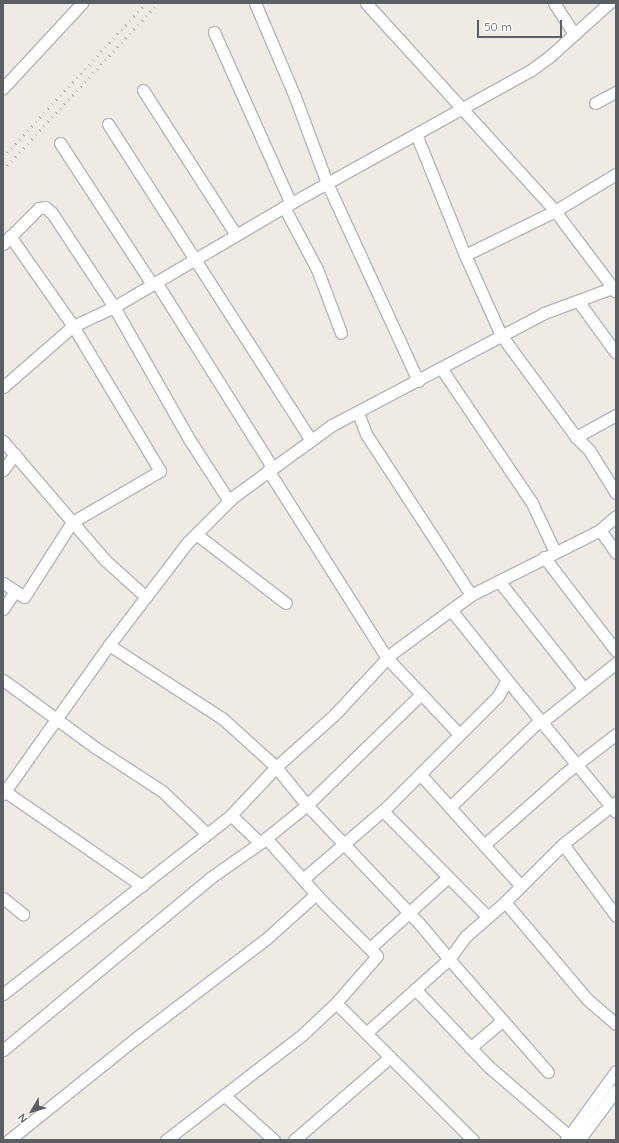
<!DOCTYPE html>
<html>
<head>
<meta charset="utf-8">
<style>
  body { margin:0 }
  #map { position:relative; width:619px; height:1143px; overflow:hidden; background:#edebe3; font-family:Quicksand,sans-serif }
  div>[style] { position:absolute }
  .roads { filter:drop-shadow(1px 0 #b4b6ba) drop-shadow(-1px 0 #b4b6ba) drop-shadow(0 1px #b4b6ba) drop-shadow(0 -1px #b4b6ba) }
  .minor>* { height:11px; margin:-5.5px; padding:0 5.5px; transform-origin:5.5px; border-radius:5.5px; background:#fff }
  .rail>* { height:3px; margin-top:-1.5px; transform-origin:0; background:repeating-linear-gradient(90deg,#b2b3b3 0 1px,transparent 0 6px) }
  span { translate:-50% -50%; white-space:nowrap; text-align:center; line-height:1.15; -webkit-text-stroke:4px #fff; paint-order:stroke }
  .frame { position:absolute; inset:0; border:4px solid #5b5f63; pointer-events:none }
  .north { position:absolute; left:12px; top:1091px; width:40px; height:40px; -webkit-text-stroke:3px #fff; paint-order:stroke; rotate:232deg; font-size:11px; font-weight:700; line-height:16px; text-align:center; color:#5b5f63 }
  .north::after { content:''; display:block; margin:auto; width:14px; height:18px; background:#5b5f63; clip-path:polygon(50% 0,100% 100%,50% 72%,0 100%) }
  .scale { position:absolute; left:477px; top:20px; width:85px; height:18px; box-sizing:border-box; border:2px solid #5b5f63; border-top:0; padding-left:5px; font-size:12px; line-height:14px; white-space:nowrap; color:#5b5f63; -webkit-text-stroke:3px #fff; paint-order:stroke }
</style>
</head>
<body>
<div id="map">
  <div class="roads">
    <div class="minor">
      <i style="left:255px;top:3px;width:102px;rotate:66.9deg"></i>
      <i style="left:295px;top:97px;width:92px;rotate:69.6deg"></i>
      <i style="left:327px;top:183px;width:218px;rotate:65.3deg"></i>
      <i style="left:366px;top:3px;width:281px;rotate:47.7deg"></i>
      <i style="left:555px;top:211px;width:101px;rotate:53deg"></i>
      <i style="left:554px;top:3px;width:37px;rotate:57deg"></i>
      <i style="left:214px;top:32px;width:188px;rotate:65.9deg"></i>
      <i style="left:3px;top:88px;width:116px;rotate:-47.1deg"></i>
      <i style="left:143px;top:90px;width:172px;rotate:57.3deg"></i>
      <i style="left:595px;top:103px;width:24px;rotate:-28deg"></i>
      <i style="left:108px;top:124px;width:376px;rotate:57.3deg"></i>
      <i style="left:416px;top:134px;width:131px;rotate:68deg"></i>
      <i style="left:60px;top:143px;width:168px;rotate:56.9deg"></i>
      <i style="left:616px;top:174px;width:71px;rotate:148.8deg"></i>
      <i style="left:555px;top:211px;width:100px;rotate:153.9deg"></i>
      <i style="left:465px;top:255px;width:88px;rotate:65.8deg"></i>
      <i style="left:501px;top:335px;width:127px;rotate:53.7deg"></i>
      <i style="left:576px;top:437px;width:18px;rotate:45deg"></i>
      <i style="left:589px;top:450px;width:51px;rotate:57.9deg"></i>
      <i style="left:284px;top:207px;width:70px;rotate:62deg"></i>
      <i style="left:317px;top:269px;width:68px;rotate:69.4deg"></i>
      <i style="left:3px;top:244px;width:51px;rotate:-45deg"></i>
      <i style="left:39px;top:208px;width:6px;rotate:-9deg"></i>
      <i style="left:45px;top:207px;width:9px;rotate:41deg"></i>
      <i style="left:52px;top:213px;width:113px;rotate:56.6deg"></i>
      <i style="left:114px;top:307px;width:45px;rotate:155.1deg"></i>
      <i style="left:73px;top:326px;width:169px;rotate:59deg"></i>
      <i style="left:160px;top:471px;width:102px;rotate:149.9deg"></i>
      <i style="left:72px;top:522px;width:89px;rotate:122.6deg"></i>
      <i style="left:24px;top:597px;width:25px;rotate:-146deg"></i>
      <i style="left:156px;top:282px;width:218px;rotate:57.9deg"></i>
      <i style="left:578px;top:301px;width:64px;rotate:53.8deg"></i>
      <i style="left:441px;top:368px;width:163px;rotate:56deg"></i>
      <i style="left:532px;top:503px;width:54px;rotate:64.9deg"></i>
      <i style="left:3px;top:387px;width:93px;rotate:-41.1deg"></i>
      <i style="left:73px;top:326px;width:110px;rotate:-125deg"></i>
      <i style="left:358px;top:413px;width:22px;rotate:69deg"></i>
      <i style="left:366px;top:434px;width:192px;rotate:56.9deg"></i>
      <i style="left:471px;top:595px;width:144px;rotate:-26.7deg"></i>
      <i style="left:600px;top:530px;width:28px;rotate:55deg"></i>
      <i style="left:576px;top:437px;width:46px;rotate:-28.8deg"></i>
      <i style="left:3px;top:441px;width:157px;rotate:49.4deg"></i>
      <i style="left:105px;top:560px;width:55px;rotate:42.1deg"></i>
      <i style="left:3px;top:470px;width:20px;rotate:-53deg"></i>
      <i style="left:268px;top:470px;width:222px;rotate:57.7deg"></i>
      <i style="left:387px;top:658px;width:105px;rotate:46.5deg"></i>
      <i style="left:229px;top:501px;width:74px;rotate:-122.8deg"></i>
      <i style="left:189px;top:439px;width:152px;rotate:-119.6deg"></i>
      <i style="left:114px;top:307px;width:197px;rotate:-30.5deg"></i>
      <i style="left:284px;top:207px;width:282px;rotate:-29deg"></i>
      <i style="left:531px;top:70px;width:22px;rotate:-36deg"></i>
      <i style="left:549px;top:57px;width:81px;rotate:-42deg"></i>
      <i style="left:600px;top:530px;width:21px;rotate:-41deg"></i>
      <i style="left:196px;top:534px;width:113px;rotate:37.5deg"></i>
      <i style="left:544px;top:557px;width:118px;rotate:52.5deg"></i>
      <i style="left:499px;top:581px;width:137px;rotate:51.8deg"></i>
      <i style="left:3px;top:609px;width:22px;rotate:-56deg"></i>
      <i style="left:451px;top:610px;width:90px;rotate:51.3deg"></i>
      <i style="left:109px;top:645px;width:135px;rotate:32.9deg"></i>
      <i style="left:222px;top:718px;width:73px;rotate:42.2deg"></i>
      <i style="left:276px;top:767px;width:46px;rotate:51.1deg"></i>
      <i style="left:305px;top:803px;width:166px;rotate:46.5deg"></i>
      <i style="left:419px;top:923px;width:47px;rotate:50.2deg"></i>
      <i style="left:449px;top:959px;width:29px;rotate:-54deg"></i>
      <i style="left:466px;top:936px;width:52px;rotate:-41.1deg"></i>
      <i style="left:3px;top:680px;width:115px;rotate:36.2deg"></i>
      <i style="left:96px;top:748px;width:79px;rotate:33.1deg"></i>
      <i style="left:162px;top:791px;width:62px;rotate:43.7deg"></i>
      <i style="left:542px;top:722px;width:95px;rotate:-38.6deg"></i>
      <i style="left:420px;top:774px;width:96px;rotate:48deg"></i>
      <i style="left:3px;top:790px;width:169px;rotate:34.6deg"></i>
      <i style="left:3px;top:794px;width:183px;rotate:-54.6deg"></i>
      <i style="left:109px;top:645px;width:128px;rotate:-52.6deg"></i>
      <i style="left:187px;top:543px;width:65px;rotate:-45deg"></i>
      <i style="left:233px;top:497px;width:122px;rotate:-36deg"></i>
      <i style="left:332px;top:425px;width:240px;rotate:-27.8deg"></i>
      <i style="left:544px;top:313px;width:72px;rotate:-20.2deg"></i>
      <i style="left:450px;top:807px;width:125px;rotate:-44deg"></i>
      <i style="left:383px;top:811px;width:149px;rotate:45.3deg"></i>
      <i style="left:266px;top:838px;width:86px;rotate:48.3deg"></i>
      <i style="left:323px;top:902px;width:76px;rotate:45deg"></i>
      <i style="left:377px;top:956px;width:62px;rotate:131.1deg"></i>
      <i style="left:336px;top:1003px;width:194px;rotate:45deg"></i>
      <i style="left:260px;top:843px;width:60px;rotate:-39deg"></i>
      <i style="left:307px;top:805px;width:159px;rotate:-44.2deg"></i>
      <i style="left:563px;top:844px;width:68px;rotate:-38.4deg"></i>
      <i style="left:303px;top:879px;width:113px;rotate:-40.7deg"></i>
      <i style="left:389px;top:805px;width:154px;rotate:-45deg"></i>
      <i style="left:498px;top:696px;width:18px;rotate:-61deg"></i>
      <i style="left:507px;top:680px;width:171px;rotate:50.5deg"></i>
      <i style="left:521px;top:886px;width:55px;rotate:-132.1deg"></i>
      <i style="left:484px;top:845px;width:106px;rotate:-41.5deg"></i>
      <i style="left:563px;top:775px;width:67px;rotate:-37.7deg"></i>
      <i style="left:3px;top:898px;width:26px;rotate:39deg"></i>
      <i style="left:616px;top:916px;width:89px;rotate:-126.4deg"></i>
      <i style="left:563px;top:844px;width:82px;rotate:135deg"></i>
      <i style="left:505px;top:902px;width:127px;rotate:49.8deg"></i>
      <i style="left:587px;top:999px;width:38px;rotate:41deg"></i>
      <i style="left:370px;top:948px;width:105px;rotate:-42.3deg"></i>
      <i style="left:415px;top:989px;width:106px;rotate:46.5deg"></i>
      <i style="left:488px;top:1066px;width:107px;rotate:40.8deg"></i>
      <i style="left:3px;top:994px;width:290px;rotate:-38.1deg"></i>
      <i style="left:366px;top:1033px;width:111px;rotate:-41.7deg"></i>
      <i style="left:449px;top:959px;width:150px;rotate:48.8deg"></i>
      <i style="left:470px;top:1048px;width:43px;rotate:-40.3deg"></i>
      <i style="left:3px;top:1050px;width:269px;rotate:-39.7deg"></i>
      <i style="left:210px;top:878px;width:61px;rotate:-35deg"></i>
      <i style="left:260px;top:843px;width:40px;rotate:-136deg"></i>
      <i style="left:231px;top:815px;width:66px;rotate:-46.8deg"></i>
      <i style="left:276px;top:767px;width:79px;rotate:-41.9deg"></i>
      <i style="left:335px;top:714px;width:82px;rotate:-47deg"></i>
      <i style="left:391px;top:654px;width:99px;rotate:-36.4deg"></i>
      <i style="left:224px;top:1095px;width:67px;rotate:42deg"></i>
      <i style="left:9px;top:1140px;width:163px;rotate:-38.8deg"></i>
      <i style="left:136px;top:1038px;width:163px;rotate:-37.3deg"></i>
      <i style="left:266px;top:939px;width:67px;rotate:-42deg"></i>
      <i style="left:166px;top:1140px;width:172px;rotate:-37.7deg"></i>
      <i style="left:302px;top:1035px;width:47px;rotate:-43.3deg"></i>
      <i style="left:294px;top:1140px;width:127px;rotate:-40.8deg"></i>
      <i style="left:566px;top:1140px;width:85px;rotate:-54.1deg"></i>
      <i style="left:579px;top:1140px;width:62px;rotate:-53.5deg"></i>
    </div>
  </div>
  <div class="rail">
    <i style="left:3px;top:157px;width:210px;rotate:-47.1deg"></i>
    <i style="left:3px;top:170px;width:228px;rotate:-47.1deg"></i>
  </div>
  <div class="frame"></div>
  <div class="north">N</div>
  <div class="scale">50 m</div>
</div>
</body>
</html>
